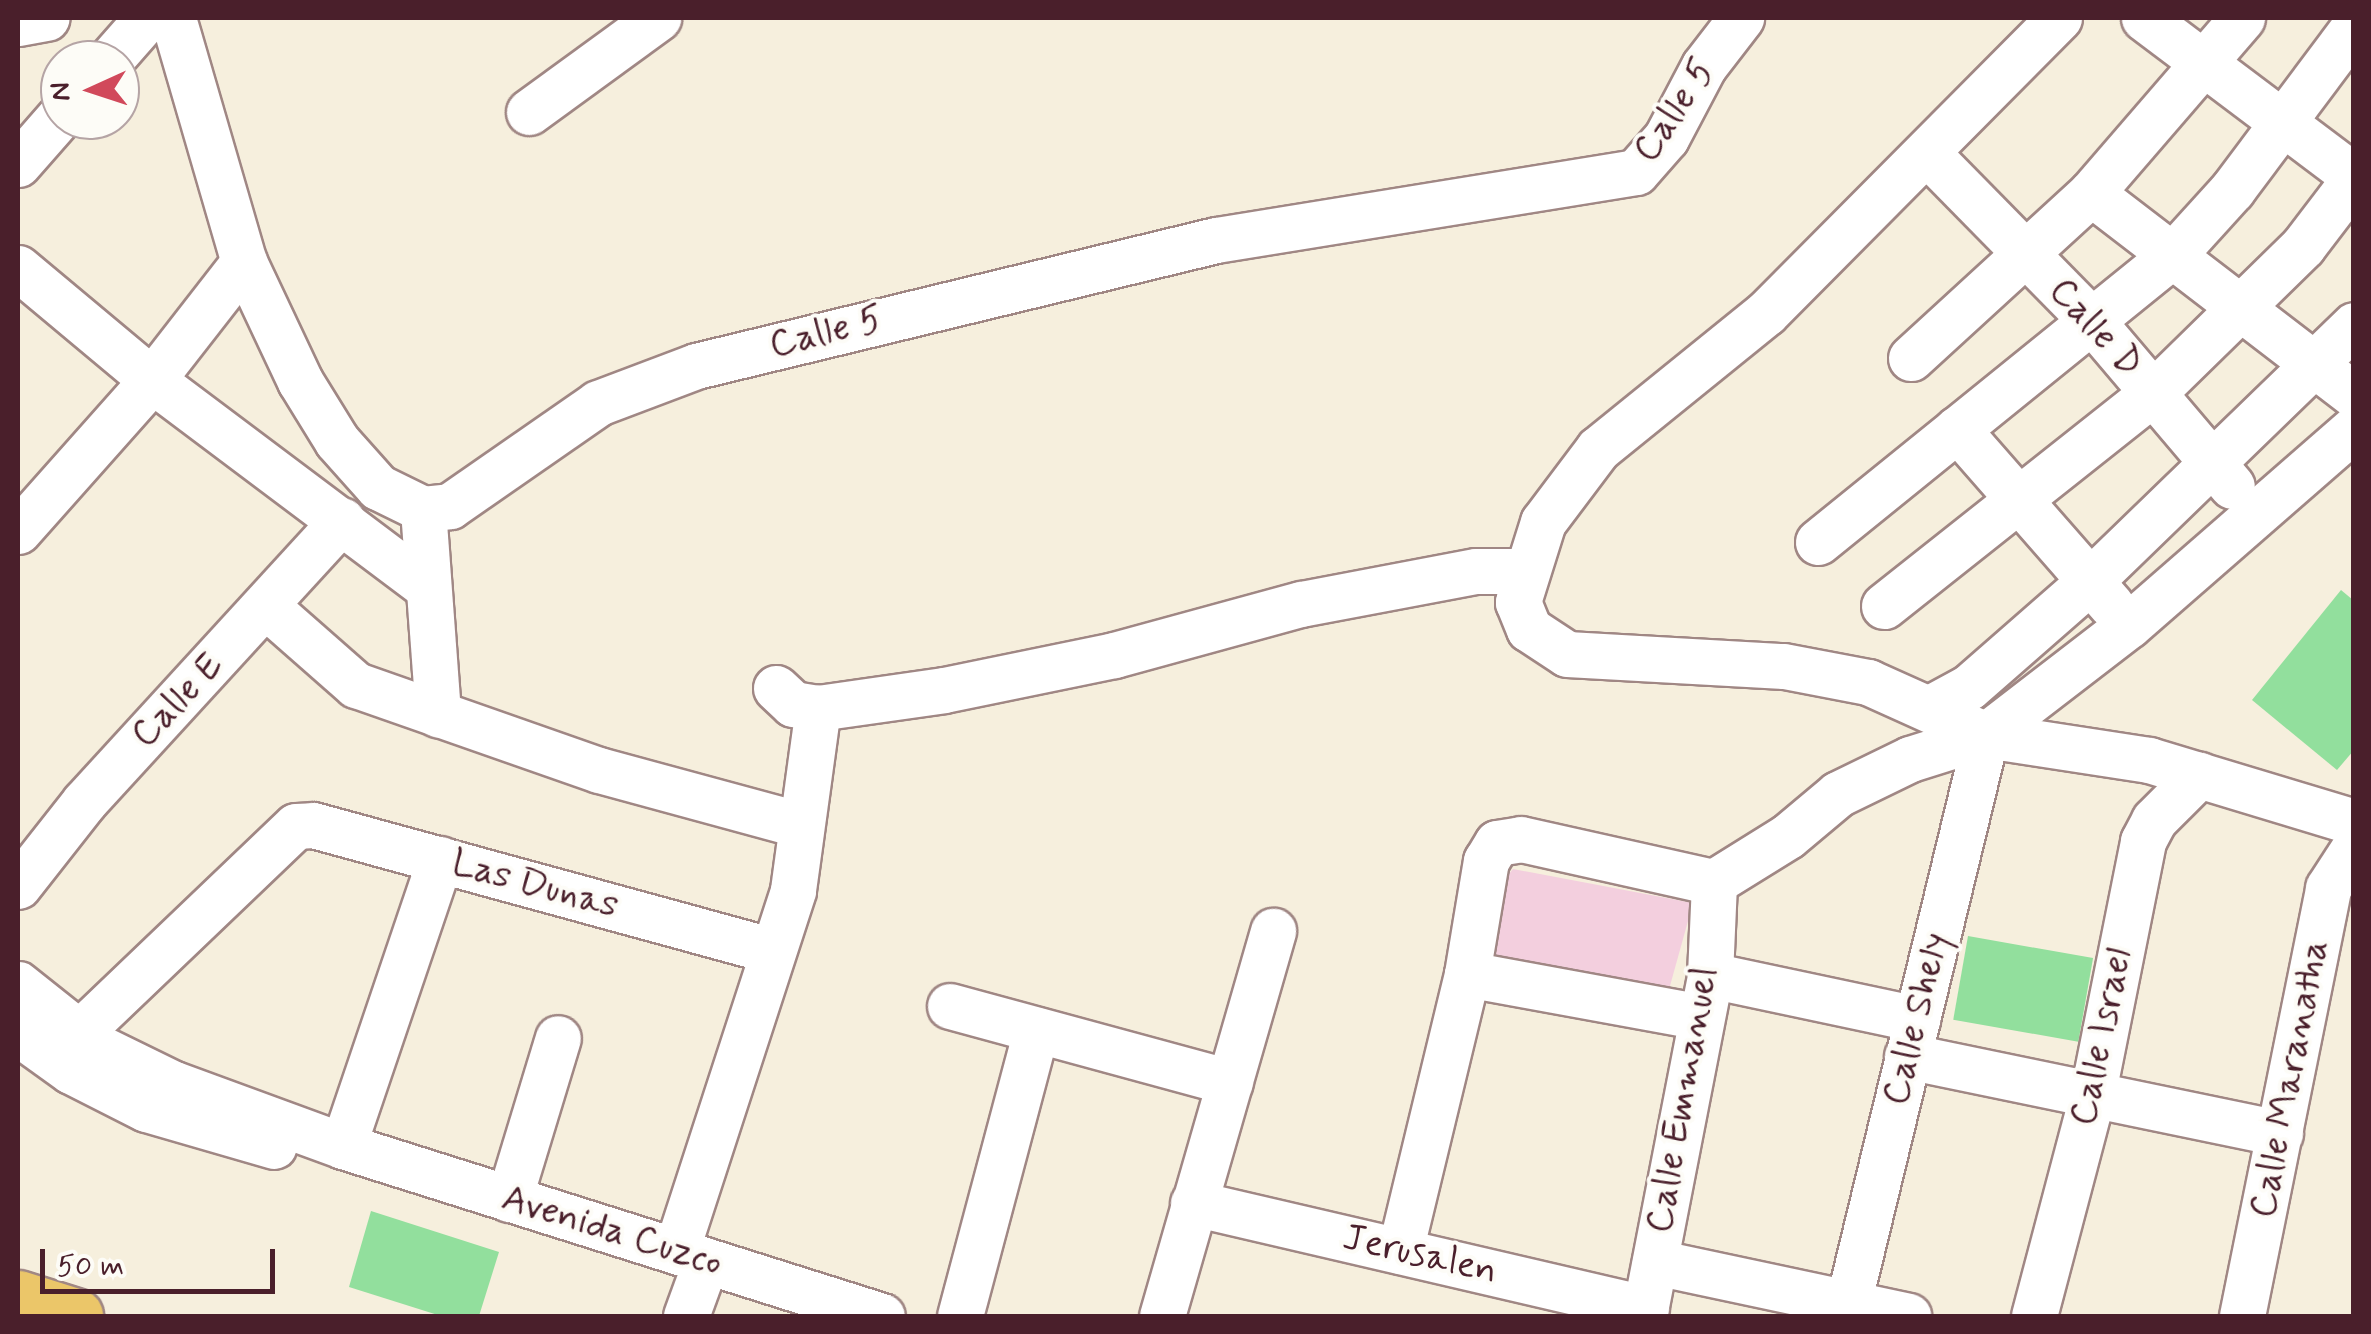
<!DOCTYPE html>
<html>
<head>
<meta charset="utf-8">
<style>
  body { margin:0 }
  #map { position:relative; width:2371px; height:1334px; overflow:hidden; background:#f6efdd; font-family:Mynerve,sans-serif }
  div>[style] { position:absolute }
  .built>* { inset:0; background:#f3cfde }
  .green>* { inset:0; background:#92df9d; transform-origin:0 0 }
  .roads { filter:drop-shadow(2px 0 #a08784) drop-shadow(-2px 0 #a08784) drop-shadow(0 2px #a08784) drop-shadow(0 -2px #a08784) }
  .minor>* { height:45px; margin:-22.5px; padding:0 22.5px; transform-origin:22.5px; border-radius:22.5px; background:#fff }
  .highway>* { height:55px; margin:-27.5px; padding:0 27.5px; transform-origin:27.5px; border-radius:27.5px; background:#ebc669 }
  span { translate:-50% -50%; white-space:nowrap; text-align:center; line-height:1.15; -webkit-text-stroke:8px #fdfcf7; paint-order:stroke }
  .street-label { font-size:38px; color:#4a1f2b }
  .frame { position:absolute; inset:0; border:20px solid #4a1f2b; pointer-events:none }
  .north { position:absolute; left:40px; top:40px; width:100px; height:100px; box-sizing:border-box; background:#fdfcf7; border:2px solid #b5a4a5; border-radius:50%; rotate:267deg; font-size:28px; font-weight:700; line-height:40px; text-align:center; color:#4a1f2b }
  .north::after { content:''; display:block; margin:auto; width:35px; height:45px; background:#d1495b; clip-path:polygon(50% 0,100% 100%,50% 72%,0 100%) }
  .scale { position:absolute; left:40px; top:1249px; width:235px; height:45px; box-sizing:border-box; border:5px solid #4a1f2b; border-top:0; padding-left:12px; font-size:30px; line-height:35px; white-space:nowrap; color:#4a1f2b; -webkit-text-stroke:8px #fdfcf7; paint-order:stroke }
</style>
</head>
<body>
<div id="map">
  <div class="built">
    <i style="clip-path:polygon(1513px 869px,1693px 903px,1668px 993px,1490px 956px,1504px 880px)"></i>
  </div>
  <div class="green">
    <i style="clip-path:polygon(2341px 590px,2353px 600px,2354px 750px,2337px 770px,2252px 700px)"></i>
    <i style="left:1968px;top:936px;width:127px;height:85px;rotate:10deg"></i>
    <i style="clip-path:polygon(371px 1211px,499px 1252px,479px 1316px,441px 1316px,349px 1287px)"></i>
  </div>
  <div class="roads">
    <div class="minor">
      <i style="left:173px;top:18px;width:254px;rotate:73.8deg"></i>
      <i style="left:244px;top:262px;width:132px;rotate:64.8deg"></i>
      <i style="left:300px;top:381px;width:70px;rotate:58.3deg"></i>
      <i style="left:337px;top:441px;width:62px;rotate:48.3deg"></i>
      <i style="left:378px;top:487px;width:50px;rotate:26.1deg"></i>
      <i style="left:423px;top:509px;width:27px;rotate:-6deg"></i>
      <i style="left:450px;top:506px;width:180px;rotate:-34.8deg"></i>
      <i style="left:598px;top:403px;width:105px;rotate:-20.7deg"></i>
      <i style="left:696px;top:366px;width:535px;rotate:-13.62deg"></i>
      <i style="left:1216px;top:240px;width:425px;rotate:-9.2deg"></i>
      <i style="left:1636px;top:172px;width:45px;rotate:-48.6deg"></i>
      <i style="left:1666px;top:138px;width:81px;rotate:-62.2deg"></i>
      <i style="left:1704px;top:66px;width:61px;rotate:-52.4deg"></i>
      <i style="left:2059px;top:18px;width:416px;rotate:134.8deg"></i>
      <i style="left:1766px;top:313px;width:216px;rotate:141deg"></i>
      <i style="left:1598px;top:449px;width:91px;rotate:127deg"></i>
      <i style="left:1543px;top:522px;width:84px;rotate:107.4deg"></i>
      <i style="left:1518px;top:602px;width:29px;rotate:68deg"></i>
      <i style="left:1529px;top:629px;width:45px;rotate:33.3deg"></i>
      <i style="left:1567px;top:654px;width:217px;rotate:3.2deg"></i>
      <i style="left:1784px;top:666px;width:86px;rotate:10.8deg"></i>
      <i style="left:1868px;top:682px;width:129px;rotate:24.2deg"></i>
      <i style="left:1986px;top:735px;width:165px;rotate:8.7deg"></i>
      <i style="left:2149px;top:760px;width:214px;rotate:16.8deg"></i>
      <i style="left:2144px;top:18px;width:263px;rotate:37deg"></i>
      <i style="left:18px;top:23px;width:29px;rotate:-10deg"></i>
      <i style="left:110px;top:60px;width:56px;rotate:-48.6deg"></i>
      <i style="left:529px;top:112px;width:160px;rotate:-36.1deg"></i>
      <i style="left:1928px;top:154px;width:234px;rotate:45.5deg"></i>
      <i style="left:2092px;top:321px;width:216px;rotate:49.7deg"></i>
      <i style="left:18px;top:164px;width:64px;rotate:-48.8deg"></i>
      <i style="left:2091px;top:193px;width:332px;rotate:37.5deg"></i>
      <i style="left:18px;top:268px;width:175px;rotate:39.9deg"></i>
      <i style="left:152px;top:380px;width:345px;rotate:36.9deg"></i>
      <i style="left:1911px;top:358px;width:244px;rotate:-42.5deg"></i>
      <i style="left:2091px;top:193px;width:231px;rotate:-49.2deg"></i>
      <i style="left:1957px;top:429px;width:234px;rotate:48.8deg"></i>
      <i style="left:423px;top:509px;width:206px;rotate:85.8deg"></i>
      <i style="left:18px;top:531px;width:202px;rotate:-48.4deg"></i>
      <i style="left:152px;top:380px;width:150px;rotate:-52.1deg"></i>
      <i style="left:1818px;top:542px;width:457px;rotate:-39deg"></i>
      <i style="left:2173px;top:255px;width:88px;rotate:-47.8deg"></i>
      <i style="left:2232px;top:190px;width:204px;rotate:-53.2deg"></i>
      <i style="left:266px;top:606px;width:120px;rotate:41.3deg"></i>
      <i style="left:356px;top:685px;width:257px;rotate:19.3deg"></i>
      <i style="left:599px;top:770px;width:209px;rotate:15.2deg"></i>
      <i style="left:1884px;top:606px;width:343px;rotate:-38.4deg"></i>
      <i style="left:2153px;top:393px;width:210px;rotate:-44.4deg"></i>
      <i style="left:2303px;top:246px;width:84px;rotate:-52.7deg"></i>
      <i style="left:776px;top:688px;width:23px;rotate:43deg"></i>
      <i style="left:793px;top:704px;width:25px;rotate:9deg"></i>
      <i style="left:818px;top:708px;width:127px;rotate:-8.1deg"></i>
      <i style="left:944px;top:690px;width:174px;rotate:-11.6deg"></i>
      <i style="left:1114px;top:655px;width:194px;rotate:-15.3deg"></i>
      <i style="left:1301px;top:604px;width:178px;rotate:-10.7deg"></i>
      <i style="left:1476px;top:571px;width:47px"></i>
      <i style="left:1930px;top:708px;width:44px;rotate:-28.3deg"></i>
      <i style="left:1969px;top:687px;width:161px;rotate:-41.2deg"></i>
      <i style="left:2090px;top:581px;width:368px;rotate:-44.1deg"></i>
      <i style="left:1714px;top:882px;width:87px;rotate:-31.9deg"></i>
      <i style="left:1788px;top:836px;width:65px;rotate:-40deg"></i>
      <i style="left:1838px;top:794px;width:80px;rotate:-25.9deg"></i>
      <i style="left:1910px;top:759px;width:80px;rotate:-17.5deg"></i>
      <i style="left:1986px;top:735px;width:180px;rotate:-37.6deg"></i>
      <i style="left:2129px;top:625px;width:298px;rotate:-41.1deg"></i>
      <i style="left:18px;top:886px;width:107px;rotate:-51.8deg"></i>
      <i style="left:84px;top:802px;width:382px;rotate:-47.5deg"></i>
      <i style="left:1467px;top:974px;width:238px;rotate:10.4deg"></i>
      <i style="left:1710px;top:975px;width:212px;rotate:12deg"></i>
      <i style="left:18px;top:984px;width:100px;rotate:38.5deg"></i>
      <i style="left:96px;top:1046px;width:87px;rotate:26deg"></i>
      <i style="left:174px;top:1084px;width:180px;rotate:20.1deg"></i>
      <i style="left:343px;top:1146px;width:565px;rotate:17.51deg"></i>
      <i style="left:950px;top:1006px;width:290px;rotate:15.2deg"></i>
      <i style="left:18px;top:1033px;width:65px;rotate:35.6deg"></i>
      <i style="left:71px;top:1071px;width:84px;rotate:26.9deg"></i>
      <i style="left:146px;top:1109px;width:133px;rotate:16.1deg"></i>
      <i style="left:78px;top:1034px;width:301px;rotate:-43.7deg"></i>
      <i style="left:296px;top:826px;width:17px;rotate:-3deg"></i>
      <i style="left:313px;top:825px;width:477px;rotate:15.3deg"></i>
      <i style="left:1907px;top:1056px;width:381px;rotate:11.7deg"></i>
      <i style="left:343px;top:1146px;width:303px;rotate:-71.3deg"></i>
      <i style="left:509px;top:1199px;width:168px;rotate:-73.1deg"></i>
      <i style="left:1193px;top:1203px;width:465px;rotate:13.1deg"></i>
      <i style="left:676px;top:1251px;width:379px;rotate:-72deg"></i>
      <i style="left:793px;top:890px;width:184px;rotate:-82.2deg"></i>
      <i style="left:1400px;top:1251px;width:285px;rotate:-76.4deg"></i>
      <i style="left:1467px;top:974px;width:115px;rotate:-80.5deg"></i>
      <i style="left:1486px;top:861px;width:21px;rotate:-59deg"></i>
      <i style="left:1497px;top:843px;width:24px;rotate:-9deg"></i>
      <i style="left:1521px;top:839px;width:198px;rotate:12.6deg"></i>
      <i style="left:1655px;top:1262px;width:259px;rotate:12deg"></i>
      <i style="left:1848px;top:1304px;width:585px;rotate:-76.37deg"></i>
      <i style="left:686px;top:1316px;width:59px;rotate:-70deg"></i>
      <i style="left:960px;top:1316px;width:296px;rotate:-75.1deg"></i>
      <i style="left:1162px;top:1316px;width:401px;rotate:-73.9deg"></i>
      <i style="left:1644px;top:1316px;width:347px;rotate:-79deg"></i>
      <i style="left:1710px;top:975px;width:93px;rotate:-87.5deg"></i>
      <i style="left:2034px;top:1316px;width:232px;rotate:-75.2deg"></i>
      <i style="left:2093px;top:1092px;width:256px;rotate:-78.7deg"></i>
      <i style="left:2143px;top:841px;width:24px;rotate:-62deg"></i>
      <i style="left:2154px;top:820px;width:64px;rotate:-45deg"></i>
      <i style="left:2242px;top:1316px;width:437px;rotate:-78.6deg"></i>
      <i style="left:2328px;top:888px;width:48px;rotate:-57deg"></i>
    </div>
    <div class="highway">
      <i style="left:18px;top:1298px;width:60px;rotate:17.5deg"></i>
    </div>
  </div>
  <div class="street-label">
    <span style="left:1675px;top:111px;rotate:-56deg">Calle 5</span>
    <span style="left:2095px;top:328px;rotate:48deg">Calle D</span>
    <span style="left:826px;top:333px;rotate:-14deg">Calle 5</span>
    <span style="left:178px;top:701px;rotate:-46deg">Calle E</span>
    <span style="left:535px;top:885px;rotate:15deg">Las Dunas</span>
    <span style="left:1917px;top:1019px;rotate:-76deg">Calle Shely</span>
    <span style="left:2102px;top:1037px;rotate:-78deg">Calle Israel</span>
    <span style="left:2290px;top:1079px;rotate:-79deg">Calle Maranatha</span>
    <span style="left:1683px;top:1100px;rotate:-80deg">Calle Emmanuel</span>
    <span style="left:612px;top:1231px;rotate:17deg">Avenida Cuzco</span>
    <span style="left:1420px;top:1255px;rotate:13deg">Jerusalen</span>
  </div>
  <div class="frame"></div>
  <div class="north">N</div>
  <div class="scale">50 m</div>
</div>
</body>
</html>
